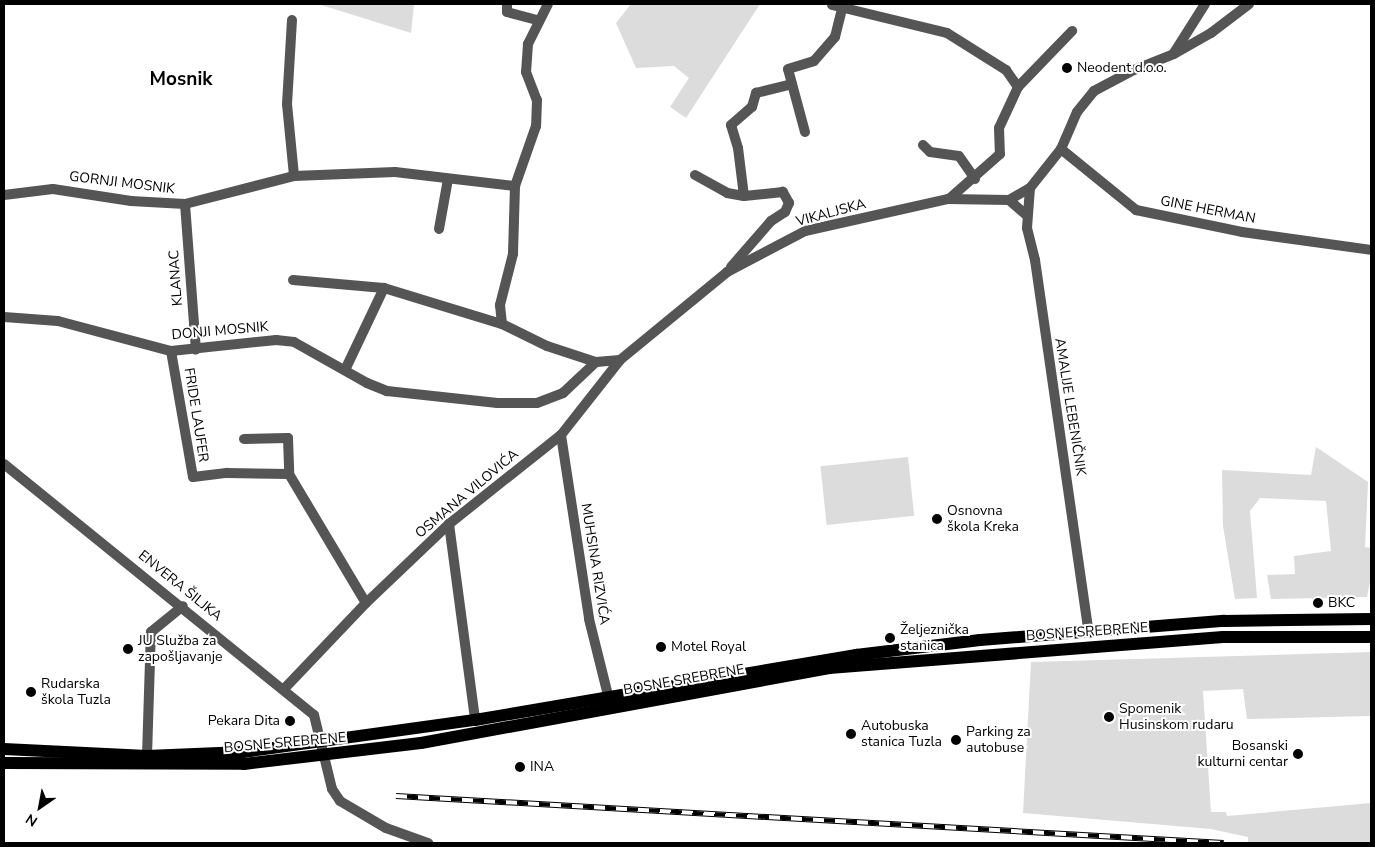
<!DOCTYPE html>
<html>
<head>
<meta charset="utf-8">
<style>
  body { margin:0 }
  #map { position:relative; width:1375px; height:847px; overflow:hidden; background:#fff; font-family:"Nunito Sans",sans-serif }
  div>[style] { position:absolute }
  .green>* { inset:0; background:#dcdcdc; transform-origin:0 0 }
  .minor>* { height:10px; margin:-5px; padding:0 5px; transform-origin:5px; border-radius:5px; background:#555 }
  .primary>* { height:12px; margin:-6px; padding:0 6px; transform-origin:6px; border-radius:6px; background:#000 }
  .rail>* { height:5.5px; margin-top:-2.75px; transform-origin:0; background:repeating-linear-gradient(90deg,#fff 0 11px,#000 0 22px); box-sizing:border-box; border-block:1px solid #000 }
  .dots>* { width:14px; height:14px; translate:-50% -50%; box-sizing:border-box; border:2px solid #fff; border-radius:50% }
  span { translate:-50% -50%; white-space:nowrap; text-align:center; line-height:1.15; -webkit-text-stroke:4px #fff; paint-order:stroke }
  .poi-label { font-size:14px; color:#000 }
  .left { translate:0 -50%; text-align:left }
  .right { translate:-100% -50%; text-align:right }
  .street-label { font-size:14px; color:#000 }
  .district-label { font-size:19px; color:#000; font-weight:700 }
  .frame { position:absolute; inset:0; border:5px solid #000; pointer-events:none }
  .north { position:absolute; left:15px; top:782px; width:50px; height:50px; -webkit-text-stroke:4px #fff; paint-order:stroke; rotate:213deg; font-size:14px; font-weight:700; line-height:20px; text-align:center; color:#000 }
  .north::after { content:''; display:block; margin:auto; width:18px; height:22px; background:#000; clip-path:polygon(50% 0,100% 100%,50% 72%,0 100%) }
</style>
</head>
<body>
<div id="map">
  <div class="green">
    <i style="clip-path:polygon(318px 4px,414px 4px,411px 33px)"></i>
    <i style="clip-path:polygon(631px 4px,760px 4px,686px 118px,670px 107px,689px 78px,674px 66px,636px 68px,616px 23px)"></i>
    <i style="clip-path:polygon(1316px 447px,1368px 482px,1365px 547px,1371px 548px,1371px 577px,1367px 597px,1271px 599px,1267px 575px,1295px 574px,1294px 556px,1331px 551px,1326px 501px,1260px 498px,1250px 511px,1257px 598px,1235px 599px,1223px 526px,1222px 470px,1311px 475px)"></i>
    <i style="left:908px;top:457px;width:59px;height:88px;rotate:84deg"></i>
    <i style="clip-path:polygon(1371px 652px,1371px 716px,1247px 719px,1243px 689px,1203px 691px,1211px 812px,1226px 812px,1227px 816px,1371px 803px,1371px 843px,1248px 843px,1248px 837px,1211px 829px,1023px 813px,1031px 662px)"></i>
  </div>
  <div class="minor">
    <i style="left:507px;top:4px;width:8px;rotate:90deg"></i>
    <i style="left:507px;top:12px;width:31px;rotate:15deg"></i>
    <i style="left:548px;top:4px;width:45px;rotate:116.6deg"></i>
    <i style="left:528px;top:44px;width:28px;rotate:94deg"></i>
    <i style="left:526px;top:72px;width:30px;rotate:69deg"></i>
    <i style="left:537px;top:100px;width:26px;rotate:92deg"></i>
    <i style="left:536px;top:126px;width:64px;rotate:109.3deg"></i>
    <i style="left:515px;top:186px;width:68px;rotate:91.7deg"></i>
    <i style="left:513px;top:254px;width:53px;rotate:104.3deg"></i>
    <i style="left:500px;top:305px;width:19px;rotate:84deg"></i>
    <i style="left:502px;top:324px;width:50px;rotate:26.1deg"></i>
    <i style="left:547px;top:346px;width:52px;rotate:18.1deg"></i>
    <i style="left:832px;top:5px;width:118px;rotate:13.7deg"></i>
    <i style="left:947px;top:33px;width:70px;rotate:32.1deg"></i>
    <i style="left:1006px;top:70px;width:21px;rotate:55deg"></i>
    <i style="left:1018px;top:87px;width:45px;rotate:114.9deg"></i>
    <i style="left:999px;top:128px;width:26px;rotate:88deg"></i>
    <i style="left:1000px;top:154px;width:68px;rotate:138.6deg"></i>
    <i style="left:292px;top:20px;width:84px;rotate:93.4deg"></i>
    <i style="left:287px;top:104px;width:72px;rotate:84.4deg"></i>
    <i style="left:1174px;top:53px;width:58px;rotate:-57.7deg"></i>
    <i style="left:1018px;top:87px;width:78px;rotate:-46deg"></i>
    <i style="left:805px;top:132px;width:65px;rotate:-105.1deg"></i>
    <i style="left:788px;top:69px;width:27px;rotate:-17deg"></i>
    <i style="left:814px;top:61px;width:32px;rotate:-49deg"></i>
    <i style="left:835px;top:37px;width:32px;rotate:-76deg"></i>
    <i style="left:923px;top:145px;width:10px;rotate:45deg"></i>
    <i style="left:930px;top:152px;width:29px;rotate:8deg"></i>
    <i style="left:959px;top:156px;width:28px;rotate:55deg"></i>
    <i style="left:1061px;top:149px;width:97px;rotate:39.1deg"></i>
    <i style="left:1136px;top:210px;width:108px;rotate:11.7deg"></i>
    <i style="left:1242px;top:232px;width:130px;rotate:7.9deg"></i>
    <i style="left:695px;top:175px;width:37px;rotate:29deg"></i>
    <i style="left:727px;top:193px;width:17px;rotate:10deg"></i>
    <i style="left:744px;top:196px;width:48px;rotate:-97.1deg"></i>
    <i style="left:738px;top:148px;width:24px;rotate:-107deg"></i>
    <i style="left:731px;top:125px;width:28px;rotate:-41deg"></i>
    <i style="left:752px;top:107px;width:15px;rotate:-74deg"></i>
    <i style="left:756px;top:93px;width:37px;rotate:-14deg"></i>
    <i style="left:1030px;top:188px;width:40px;rotate:94.3deg"></i>
    <i style="left:1027px;top:228px;width:33px;rotate:76deg"></i>
    <i style="left:1035px;top:260px;width:374px;rotate:81.8deg"></i>
    <i style="left:4px;top:195px;width:49px;rotate:-7deg"></i>
    <i style="left:53px;top:189px;width:79px;rotate:8.7deg"></i>
    <i style="left:131px;top:201px;width:54px;rotate:3.2deg"></i>
    <i style="left:185px;top:204px;width:113px;rotate:-14.4deg"></i>
    <i style="left:294px;top:176px;width:101px;rotate:-2.3deg"></i>
    <i style="left:395px;top:172px;width:121px;rotate:6.7deg"></i>
    <i style="left:1009px;top:200px;width:24px;rotate:-30deg"></i>
    <i style="left:1030px;top:188px;width:50px;rotate:-51.5deg"></i>
    <i style="left:1061px;top:149px;width:40px;rotate:-66.6deg"></i>
    <i style="left:1077px;top:112px;width:27px;rotate:-51deg"></i>
    <i style="left:1094px;top:91px;width:40px;rotate:-28deg"></i>
    <i style="left:1129px;top:72px;width:48px;rotate:-21.8deg"></i>
    <i style="left:1174px;top:54px;width:43px;rotate:-29.6deg"></i>
    <i style="left:1211px;top:33px;width:48px;rotate:-37.3deg"></i>
    <i style="left:185px;top:204px;width:146px;rotate:85.7deg"></i>
    <i style="left:439px;top:229px;width:51px;rotate:-79.8deg"></i>
    <i style="left:731px;top:267px;width:61px;rotate:-49deg"></i>
    <i style="left:771px;top:221px;width:17px;rotate:-33deg"></i>
    <i style="left:785px;top:212px;width:10px;rotate:-66deg"></i>
    <i style="left:789px;top:203px;width:13px;rotate:-119deg"></i>
    <i style="left:783px;top:192px;width:39px;rotate:174deg"></i>
    <i style="left:293px;top:280px;width:91px;rotate:5deg"></i>
    <i style="left:384px;top:288px;width:123px;rotate:17deg"></i>
    <i style="left:4px;top:317px;width:54px;rotate:4.2deg"></i>
    <i style="left:58px;top:321px;width:117px;rotate:14.9deg"></i>
    <i style="left:171px;top:351px;width:106px;rotate:-6deg"></i>
    <i style="left:276px;top:340px;width:18px;rotate:6deg"></i>
    <i style="left:294px;top:342px;width:84px;rotate:29.3deg"></i>
    <i style="left:367px;top:383px;width:22px;rotate:22deg"></i>
    <i style="left:387px;top:391px;width:111px;rotate:6.2deg"></i>
    <i style="left:497px;top:403px;width:40px"></i>
    <i style="left:537px;top:403px;width:28px;rotate:-21deg"></i>
    <i style="left:563px;top:393px;width:45px;rotate:-43.2deg"></i>
    <i style="left:596px;top:362px;width:24px;rotate:-5deg"></i>
    <i style="left:171px;top:351px;width:128px;rotate:80.1deg"></i>
    <i style="left:193px;top:477px;width:34px;rotate:-7deg"></i>
    <i style="left:227px;top:473px;width:62px;rotate:0.9deg"></i>
    <i style="left:289px;top:474px;width:150px;rotate:59.2deg"></i>
    <i style="left:345px;top:370px;width:91px;rotate:-64.6deg"></i>
    <i style="left:561px;top:435px;width:186px;rotate:81.3deg"></i>
    <i style="left:589px;top:619px;width:78px;rotate:76deg"></i>
    <i style="left:244px;top:439px;width:44px;rotate:-1.3deg"></i>
    <i style="left:288px;top:438px;width:36px;rotate:88deg"></i>
    <i style="left:4px;top:464px;width:399px;rotate:39deg"></i>
    <i style="left:314px;top:715px;width:76px;rotate:76.3deg"></i>
    <i style="left:332px;top:789px;width:14px;rotate:56deg"></i>
    <i style="left:340px;top:801px;width:53px;rotate:30.4deg"></i>
    <i style="left:386px;top:828px;width:45px;rotate:19.7deg"></i>
    <i style="left:449px;top:524px;width:198px;rotate:82.4deg"></i>
    <i style="left:284px;top:689px;width:119px;rotate:-46.4deg"></i>
    <i style="left:366px;top:603px;width:115px;rotate:-43.6deg"></i>
    <i style="left:449px;top:524px;width:143px;rotate:-38.5deg"></i>
    <i style="left:561px;top:435px;width:95px;rotate:-51.8deg"></i>
    <i style="left:620px;top:360px;width:139px;rotate:-39.4deg"></i>
    <i style="left:727px;top:272px;width:88px;rotate:-27.7deg"></i>
    <i style="left:805px;top:231px;width:147px;rotate:-12.6deg"></i>
    <i style="left:948px;top:199px;width:61px;rotate:0.9deg"></i>
    <i style="left:1009px;top:200px;width:23px;rotate:41deg"></i>
    <i style="left:147px;top:756px;width:124px;rotate:-88.2deg"></i>
    <i style="left:151px;top:632px;width:41px;rotate:-39.1deg"></i>
  </div>
  <div class="primary">
    <i style="left:4px;top:749px;width:143px;rotate:2.8deg"></i>
    <i style="left:147px;top:756px;width:96px;rotate:-2.4deg"></i>
    <i style="left:243px;top:752px;width:234px;rotate:-7.9deg"></i>
    <i style="left:475px;top:720px;width:387px;rotate:-9.7deg"></i>
    <i style="left:856px;top:655px;width:125px;rotate:-6.9deg"></i>
    <i style="left:980px;top:640px;width:245px;rotate:-4.5deg"></i>
    <i style="left:1224px;top:621px;width:147px;rotate:-0.8deg"></i>
    <i style="left:4px;top:763px;width:240px;rotate:0.2deg"></i>
    <i style="left:244px;top:764px;width:178px;rotate:-6.8deg"></i>
    <i style="left:421px;top:743px;width:415px;rotate:-10.4deg"></i>
    <i style="left:829px;top:668px;width:395px;rotate:-4.5deg"></i>
    <i style="left:1223px;top:637px;width:148px"></i>
  </div>
  <div class="rail">
    <i style="left:396px;top:796px;width:829px;rotate:3.25deg"></i>
  </div>
  <div class="dots">
    <i style="left:1067px;top:68px;background:#000"></i>
    <i style="left:937px;top:519px;background:#000"></i>
    <i style="left:1318px;top:603px;background:#000"></i>
    <i style="left:890px;top:638px;background:#000"></i>
    <i style="left:661px;top:647px;background:#000"></i>
    <i style="left:128px;top:649px;background:#000"></i>
    <i style="left:31px;top:692px;background:#000"></i>
    <i style="left:1109px;top:717px;background:#000"></i>
    <i style="left:290px;top:721px;background:#000"></i>
    <i style="left:851px;top:734px;background:#000"></i>
    <i style="left:956px;top:740px;background:#000"></i>
    <i style="left:1298px;top:754px;background:#000"></i>
    <i style="left:520px;top:767px;background:#000"></i>
  </div>
  <div class="poi-label">
    <span class="left" style="left:1077px;top:68px">Neodent d.o.o.</span>
    <span class="left" style="left:947px;top:519px">Osnovna<br>škola Kreka</span>
    <span class="left" style="left:1328px;top:603px">BKC</span>
    <span class="left" style="left:900px;top:638px">Željeznička<br>stanica</span>
    <span class="left" style="left:138px;top:649px">JU Služba za<br>zapošljavanje</span>
    <span class="left" style="left:671px;top:647px">Motel Royal</span>
    <span class="left" style="left:41px;top:692px">Rudarska<br>škola Tuzla</span>
    <span class="left" style="left:1119px;top:717px">Spomenik<br>Husinskom rudaru</span>
    <span class="right" style="left:280px;top:721px">Pekara Dita</span>
    <span class="left" style="left:861px;top:734px">Autobuska<br>stanica Tuzla</span>
    <span class="left" style="left:966px;top:740px">Parking za<br>autobuse</span>
    <span class="right" style="left:1288px;top:754px">Bosanski<br>kulturni centar</span>
    <span class="left" style="left:530px;top:767px">INA</span>
  </div>
  <div class="street-label">
    <span style="left:122px;top:183px;rotate:7deg">GORNJI MOSNIK</span>
    <span style="left:1208px;top:210px;rotate:11deg">GINE HERMAN</span>
    <span style="left:831px;top:213px;rotate:-15deg">VIKALJSKA</span>
    <span style="left:176px;top:278px;rotate:-94deg">KLANAC</span>
    <span style="left:220px;top:331px;rotate:-5deg">DONJI MOSNIK</span>
    <span style="left:1070px;top:407px;rotate:81deg">AMALIJE LEBENIČNIK</span>
    <span style="left:196px;top:415px;rotate:81deg">FRIDE LAUFER</span>
    <span style="left:467px;top:494px;rotate:-40deg">OSMANA VILOVIĆA</span>
    <span style="left:595px;top:564px;rotate:81deg">MUHSINA RIZVIĆA</span>
    <span style="left:180px;top:586px;rotate:39deg">ENVERA ŠILJKA</span>
    <span style="left:1087px;top:632px;rotate:-4deg">BOSNE SREBRENE</span>
    <span style="left:684px;top:680px;rotate:-10deg">BOSNE SREBRENE</span>
    <span style="left:285px;top:743px;rotate:-5deg">BOSNE SREBRENE</span>
  </div>
  <div class="district-label">
    <span style="left:181px;top:80px">Mosnik</span>
  </div>
  <div class="frame"></div>
  <div class="north">N</div>
</div>
</body>
</html>
